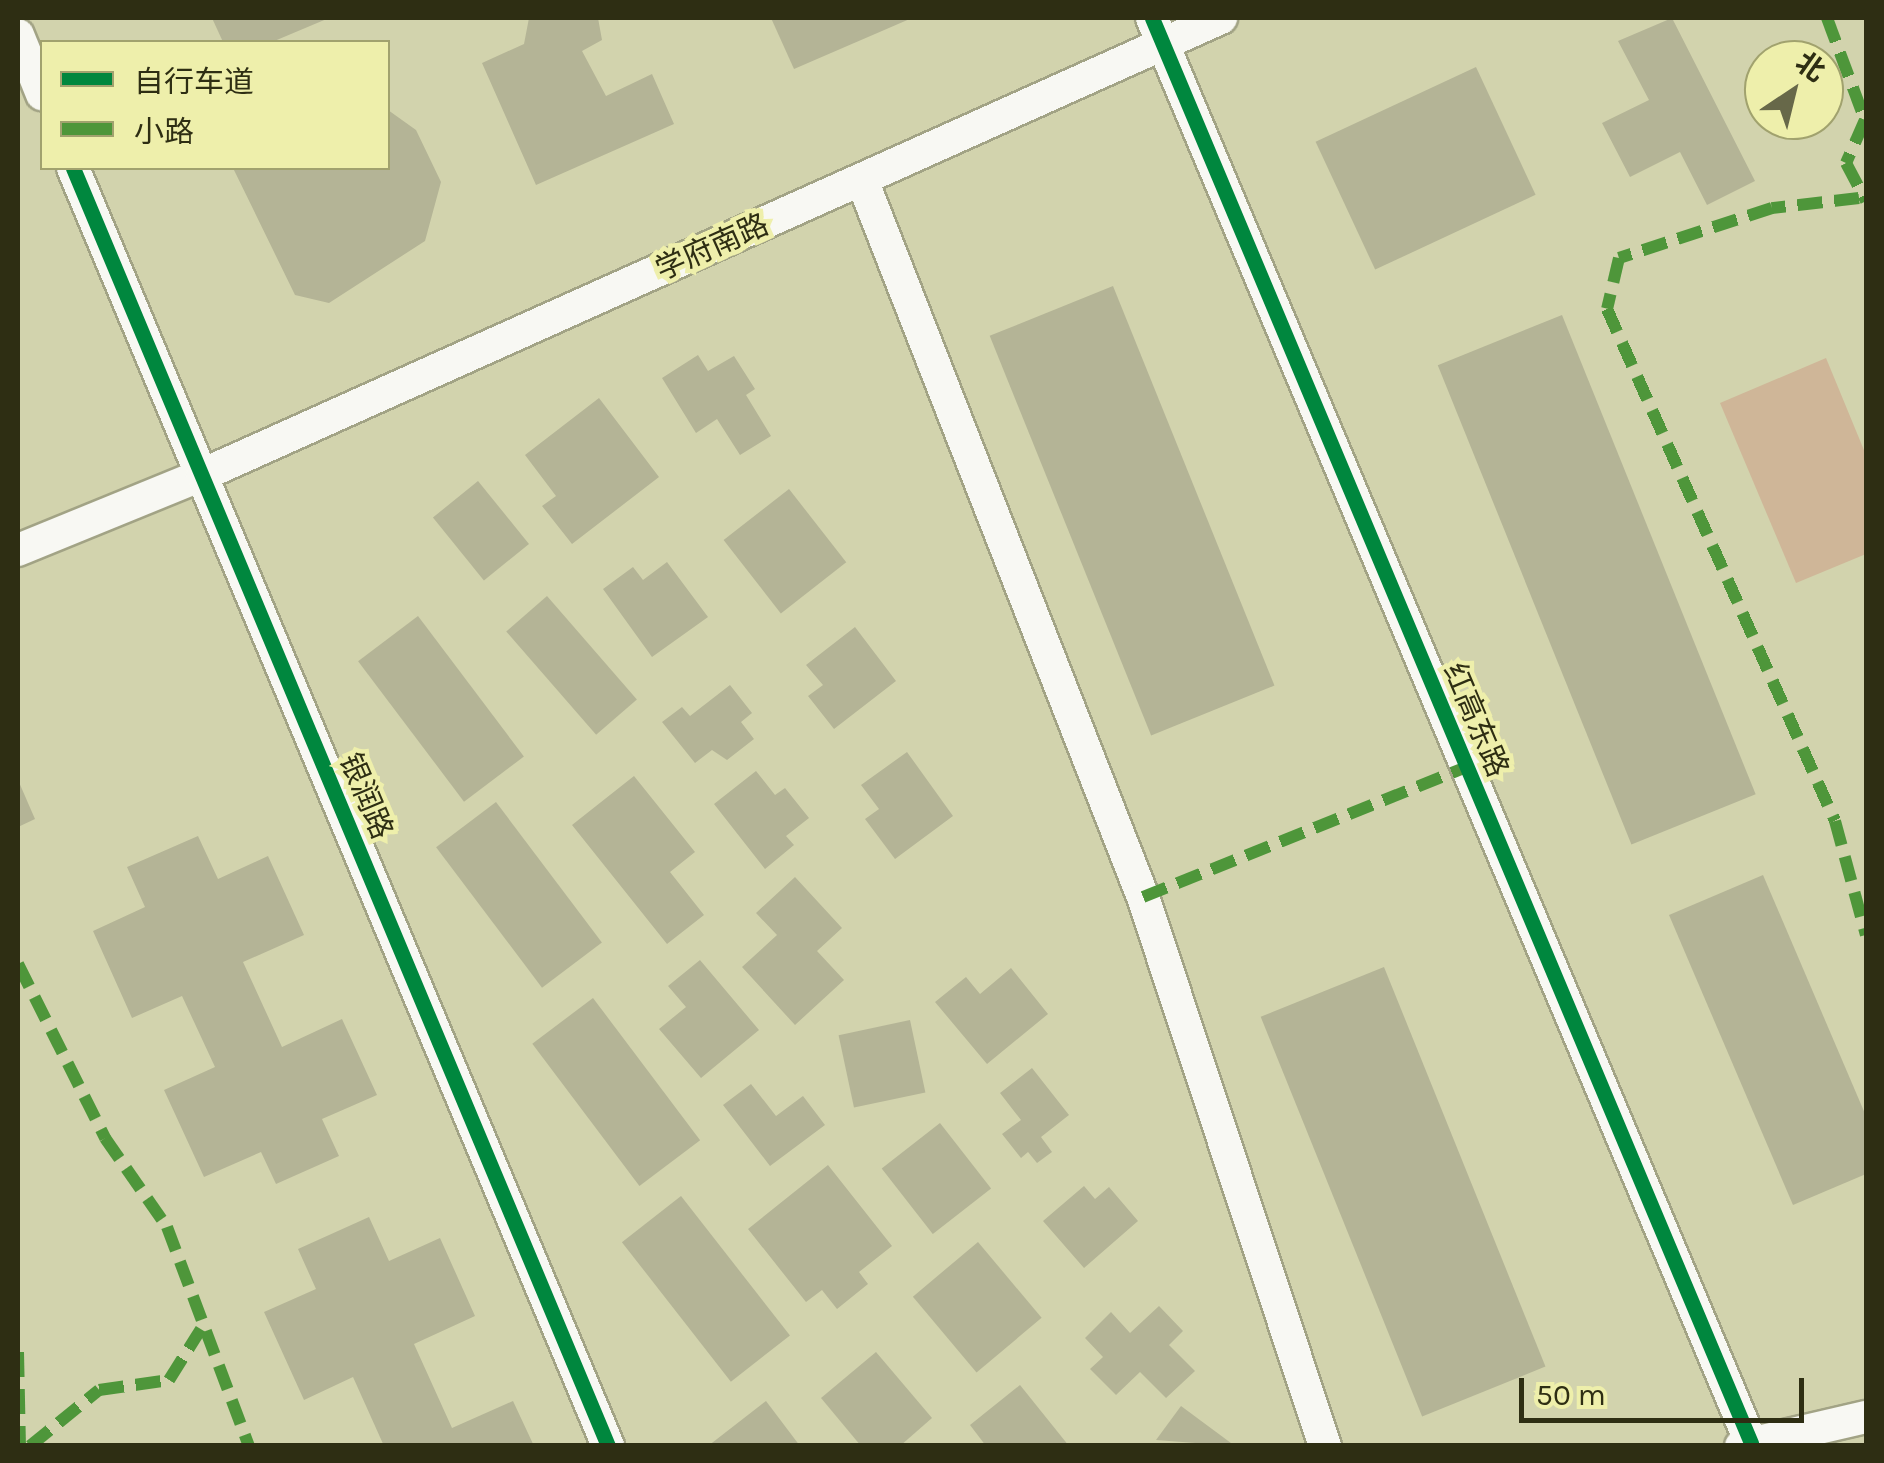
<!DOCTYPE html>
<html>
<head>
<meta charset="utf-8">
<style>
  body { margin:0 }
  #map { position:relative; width:1884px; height:1463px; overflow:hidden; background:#d2d3ad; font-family:Karla,"Noto Sans SC",sans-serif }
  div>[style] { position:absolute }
  .green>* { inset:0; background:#cfb698 }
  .building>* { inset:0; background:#b4b496; transform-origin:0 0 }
  .roads { filter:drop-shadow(2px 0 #a2a385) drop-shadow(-2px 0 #a2a385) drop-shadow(0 2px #a2a385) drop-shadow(0 -2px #a2a385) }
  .minor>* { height:32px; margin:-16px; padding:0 16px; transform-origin:16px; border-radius:16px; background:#f8f8f3 }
  .quiet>* { height:12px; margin-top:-6px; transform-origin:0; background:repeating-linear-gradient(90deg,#4e963a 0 25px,transparent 0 37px) }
  .cycleway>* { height:15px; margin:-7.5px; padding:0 7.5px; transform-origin:7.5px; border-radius:7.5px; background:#00873e }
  span { translate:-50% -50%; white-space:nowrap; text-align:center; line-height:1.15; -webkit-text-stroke:9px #eeefab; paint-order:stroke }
  .street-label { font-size:30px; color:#2e2e13 }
  .frame { position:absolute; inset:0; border:20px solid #2e2e13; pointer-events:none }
  .legend { position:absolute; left:40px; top:40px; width:350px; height:130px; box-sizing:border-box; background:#eeefab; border:2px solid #a1a26e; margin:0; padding:12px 18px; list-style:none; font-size:30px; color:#2e2e13 }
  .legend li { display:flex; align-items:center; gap:20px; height:50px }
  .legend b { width:50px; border:2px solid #a1a26e }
  .north { position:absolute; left:1744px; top:40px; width:100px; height:100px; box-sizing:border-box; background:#eeefab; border:2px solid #a1a26e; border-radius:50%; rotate:35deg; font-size:28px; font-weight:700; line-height:40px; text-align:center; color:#2e2e13 }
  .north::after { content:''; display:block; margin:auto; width:35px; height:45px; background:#676849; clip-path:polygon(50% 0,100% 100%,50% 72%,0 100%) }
  .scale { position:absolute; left:1519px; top:1378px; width:285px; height:45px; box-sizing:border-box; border:5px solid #2e2e13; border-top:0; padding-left:12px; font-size:30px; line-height:35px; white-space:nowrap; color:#2e2e13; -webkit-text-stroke:8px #eeefab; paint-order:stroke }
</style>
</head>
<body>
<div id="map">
  <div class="green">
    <i style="clip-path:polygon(1826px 358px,1866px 455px,1866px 554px,1796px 583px,1720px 403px)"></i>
  </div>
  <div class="building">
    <i style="clip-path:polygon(212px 18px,329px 18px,272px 42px,223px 42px)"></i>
    <i style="clip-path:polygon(529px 18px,598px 18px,602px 40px,582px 51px,606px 96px,652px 74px,674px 124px,536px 185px,482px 63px,524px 44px)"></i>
    <i style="clip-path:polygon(771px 18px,912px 18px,794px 69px)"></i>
    <i style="clip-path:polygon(1672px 18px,1755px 181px,1707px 205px,1680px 152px,1630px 177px,1602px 123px,1649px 100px,1618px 41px)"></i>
    <i style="left:1476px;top:67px;width:141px;height:177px;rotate:65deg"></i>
    <i style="clip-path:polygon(388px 110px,416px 130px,441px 182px,425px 241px,329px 303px,295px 295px,233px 168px,388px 168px)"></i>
    <i style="left:1113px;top:286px;width:431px;height:133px;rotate:68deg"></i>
    <i style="left:1562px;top:315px;width:517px;height:134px;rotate:68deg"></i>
    <i style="clip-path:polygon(698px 355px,708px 371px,734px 356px,755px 389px,746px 395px,771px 436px,740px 455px,717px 419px,696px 433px,662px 378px)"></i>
    <i style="clip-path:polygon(599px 398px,659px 477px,572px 544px,542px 506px,556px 496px,525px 455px)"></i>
    <i style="left:478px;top:481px;width:81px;height:58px;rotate:51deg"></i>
    <i style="left:789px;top:489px;width:93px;height:83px;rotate:52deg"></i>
    <i style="clip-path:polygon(667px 562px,708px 617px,652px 657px,603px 589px,633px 567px,643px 580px)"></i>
    <i style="left:547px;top:596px;width:137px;height:54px;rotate:49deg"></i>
    <i style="left:418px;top:616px;width:176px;height:75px;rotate:53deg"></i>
    <i style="clip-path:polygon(855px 627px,896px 681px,834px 729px,808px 696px,823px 685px,806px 665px)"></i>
    <i style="clip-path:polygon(730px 685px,752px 713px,741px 722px,754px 739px,727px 760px,712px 750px,695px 763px,662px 722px,682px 707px,690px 716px)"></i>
    <i style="clip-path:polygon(907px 752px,953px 816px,895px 859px,865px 819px,879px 809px,861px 785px)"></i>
    <i style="clip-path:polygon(756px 771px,775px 795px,785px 788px,809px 818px,786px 836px,794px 845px,765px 869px,714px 804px)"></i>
    <i style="clip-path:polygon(634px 776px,695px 852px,670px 872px,704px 915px,667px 944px,572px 825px)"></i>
    <i style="clip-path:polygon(18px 780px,35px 819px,18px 827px)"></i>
    <i style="left:496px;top:802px;width:176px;height:75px;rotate:53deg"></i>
    <i style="clip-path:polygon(198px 836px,218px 879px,268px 856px,304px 935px,243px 962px,282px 1047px,342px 1019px,377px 1095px,322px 1119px,339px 1156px,276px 1184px,261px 1152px,204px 1177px,164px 1090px,215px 1067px,182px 996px,132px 1018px,93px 931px,145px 907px,127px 867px)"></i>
    <i style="clip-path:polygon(1763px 875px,1866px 1116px,1866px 1174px,1793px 1205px,1669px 915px)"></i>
    <i style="clip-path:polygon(795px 877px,842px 928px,817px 951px,844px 980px,795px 1025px,742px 967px,777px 935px,756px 913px)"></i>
    <i style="clip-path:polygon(700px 960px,759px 1030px,701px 1078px,659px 1029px,686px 1007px,668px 986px)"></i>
    <i style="left:1384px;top:967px;width:431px;height:133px;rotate:68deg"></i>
    <i style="clip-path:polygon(1011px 968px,1048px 1014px,987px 1064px,935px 1002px,966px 977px,980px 994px)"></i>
    <i style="left:593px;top:998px;width:178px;height:76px;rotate:53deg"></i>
    <i style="left:910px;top:1020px;width:74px;height:73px;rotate:78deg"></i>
    <i style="clip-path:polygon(1032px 1068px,1069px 1115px,1041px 1137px,1052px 1152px,1037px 1163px,1028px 1152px,1021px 1158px,1002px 1134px,1021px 1120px,1000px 1093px)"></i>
    <i style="clip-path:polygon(751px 1084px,776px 1116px,803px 1096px,825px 1125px,770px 1166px,723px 1105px)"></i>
    <i style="left:940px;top:1123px;width:83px;height:74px;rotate:52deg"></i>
    <i style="clip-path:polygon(828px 1165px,892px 1246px,859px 1272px,868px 1284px,837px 1309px,822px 1290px,806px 1302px,748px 1229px)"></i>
    <i style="clip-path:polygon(1084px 1186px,1095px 1199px,1109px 1187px,1138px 1221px,1084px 1268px,1043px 1221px)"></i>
    <i style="left:681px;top:1196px;width:177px;height:75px;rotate:52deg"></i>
    <i style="clip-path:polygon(369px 1217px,389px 1261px,440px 1238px,475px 1316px,414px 1344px,452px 1428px,513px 1401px,534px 1446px,384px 1446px,353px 1377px,304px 1400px,264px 1312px,316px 1289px,298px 1249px)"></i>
    <i style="left:978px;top:1242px;width:99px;height:85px;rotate:50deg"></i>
    <i style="clip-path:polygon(1159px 1306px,1183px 1331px,1169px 1345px,1195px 1371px,1166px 1398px,1140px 1372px,1116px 1395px,1090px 1369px,1103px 1357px,1085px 1338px,1111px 1312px,1130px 1333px)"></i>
    <i style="clip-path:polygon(876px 1352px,932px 1418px,900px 1446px,861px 1446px,821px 1398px)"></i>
    <i style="clip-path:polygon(1020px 1385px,1069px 1446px,986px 1446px,970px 1425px)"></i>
    <i style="clip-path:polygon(766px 1401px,800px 1446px,708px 1446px)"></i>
    <i style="clip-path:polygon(1181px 1406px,1235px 1446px,1156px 1440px)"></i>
  </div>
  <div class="roads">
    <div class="minor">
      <i style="left:1152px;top:18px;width:1546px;rotate:67.2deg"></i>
      <i style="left:18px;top:35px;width:64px;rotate:67.9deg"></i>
      <i style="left:73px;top:168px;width:1385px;rotate:67.28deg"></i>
      <i style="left:862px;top:180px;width:770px;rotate:68.6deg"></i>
      <i style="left:1143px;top:897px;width:578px;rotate:71.66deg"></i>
      <i style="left:18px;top:550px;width:199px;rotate:-22.2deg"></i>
      <i style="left:202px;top:475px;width:1117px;rotate:-24.16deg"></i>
      <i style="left:1741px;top:1446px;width:128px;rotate:-13.1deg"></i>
    </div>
  </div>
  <div class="quiet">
    <i style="left:1827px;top:18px;width:109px;rotate:69.6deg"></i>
    <i style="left:1865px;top:120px;width:47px;rotate:113.8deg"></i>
    <i style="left:1846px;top:163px;width:43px;rotate:62.2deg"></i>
    <i style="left:1859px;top:198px;width:88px;rotate:173.4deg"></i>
    <i style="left:1772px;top:208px;width:161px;rotate:161.9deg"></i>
    <i style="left:1619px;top:258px;width:52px;rotate:103.2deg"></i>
    <i style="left:1607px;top:309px;width:560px;rotate:66deg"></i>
    <i style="left:1835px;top:821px;width:118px;rotate:74.8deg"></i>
    <i style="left:1143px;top:897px;width:348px;rotate:-21.9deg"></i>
    <i style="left:18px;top:964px;width:195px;rotate:63.4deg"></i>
    <i style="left:105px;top:1138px;width:108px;rotate:55.1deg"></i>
    <i style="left:167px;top:1227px;width:234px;rotate:69.5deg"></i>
    <i style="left:18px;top:1352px;width:94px;rotate:88.8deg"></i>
    <i style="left:30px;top:1446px;width:89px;rotate:-39.1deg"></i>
    <i style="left:99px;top:1390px;width:71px;rotate:-8.1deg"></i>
    <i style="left:169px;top:1380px;width:60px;rotate:-57.9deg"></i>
  </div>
  <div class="cycleway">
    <i style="left:1152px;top:18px;width:1546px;rotate:67.2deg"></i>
    <i style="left:73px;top:168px;width:1385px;rotate:67.28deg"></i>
  </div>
  <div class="street-label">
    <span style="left:712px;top:247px;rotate:-24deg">学府南路</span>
    <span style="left:1476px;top:720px;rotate:67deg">红高东路</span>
    <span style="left:366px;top:796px;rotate:67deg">银润路</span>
  </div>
  <div class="frame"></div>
  <ul class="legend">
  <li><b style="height:12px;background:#00873e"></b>自行车道</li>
  <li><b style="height:12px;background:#4e963a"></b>小路</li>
  </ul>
  <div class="north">北</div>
  <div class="scale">50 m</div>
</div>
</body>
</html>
